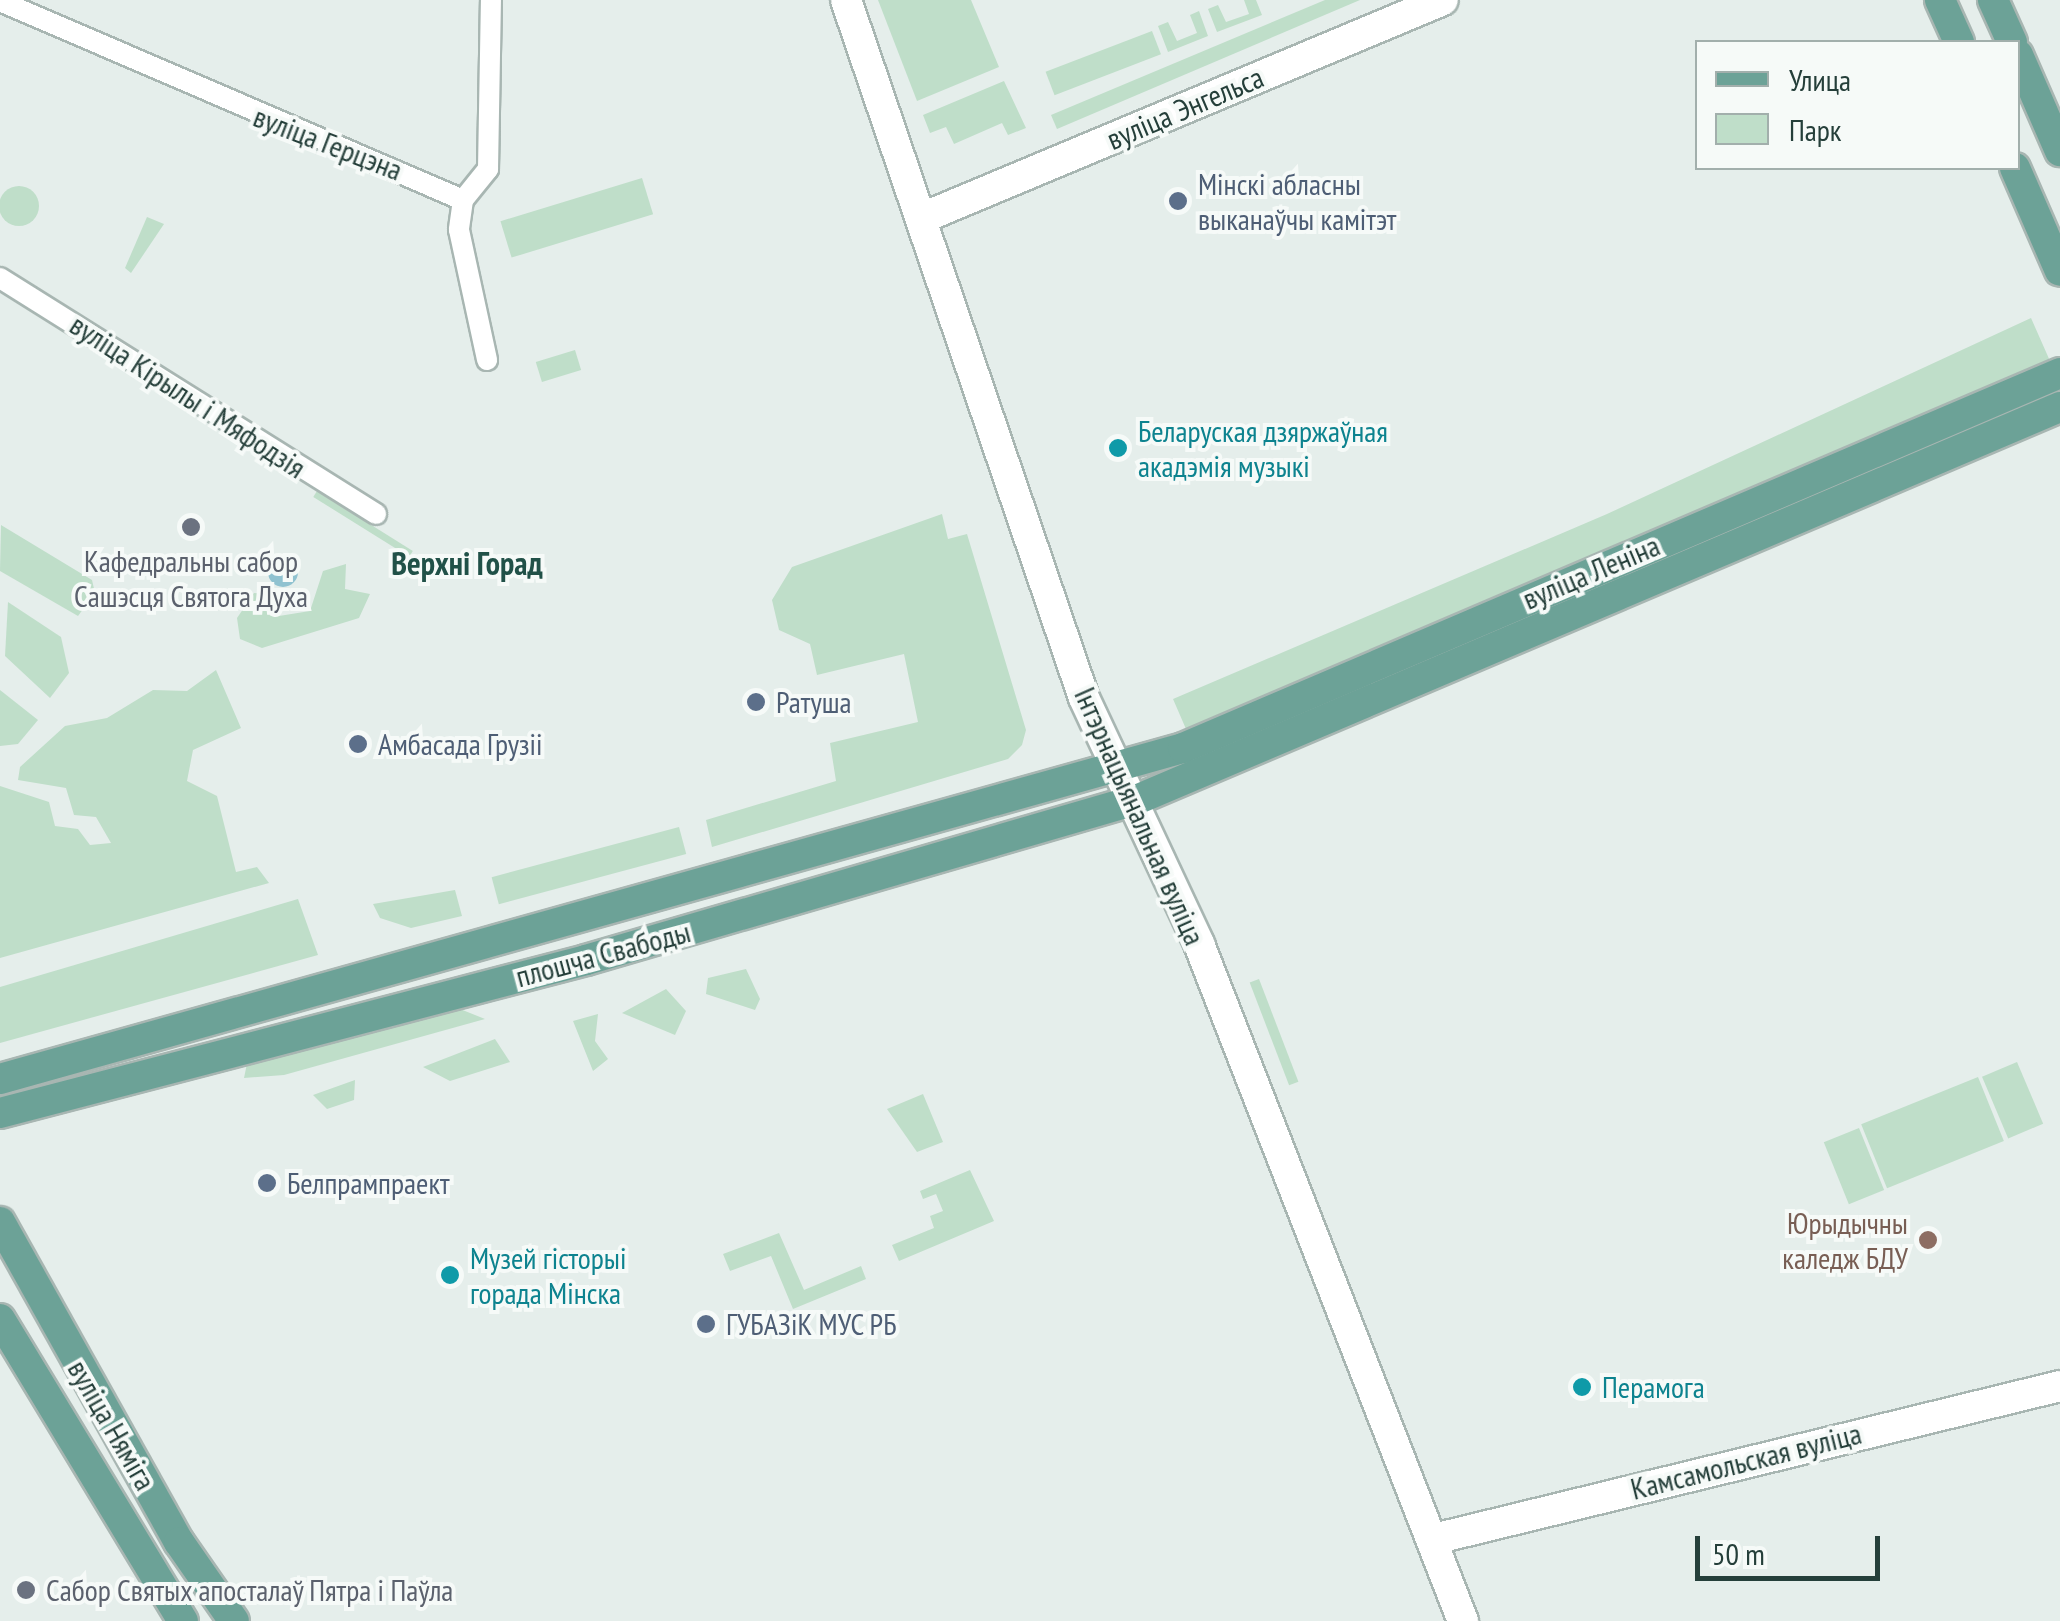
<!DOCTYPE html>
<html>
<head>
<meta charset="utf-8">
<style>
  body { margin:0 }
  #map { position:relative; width:2060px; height:1621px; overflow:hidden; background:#e5eeeb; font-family:"PT Sans Narrow",sans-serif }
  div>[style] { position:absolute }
  .green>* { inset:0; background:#bfdec9; transform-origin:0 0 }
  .round { border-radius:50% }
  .water>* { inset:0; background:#90c2d0 }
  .roads { filter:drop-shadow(2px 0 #a8b6b2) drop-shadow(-2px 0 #a8b6b2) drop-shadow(0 2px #a8b6b2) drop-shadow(0 -2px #a8b6b2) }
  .minor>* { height:20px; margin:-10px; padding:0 10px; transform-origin:10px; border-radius:10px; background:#fff }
  .secondary>* { height:30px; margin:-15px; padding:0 15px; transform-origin:15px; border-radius:15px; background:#fff }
  .primary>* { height:30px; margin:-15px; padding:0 15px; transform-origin:15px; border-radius:15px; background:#6ca297 }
  .dots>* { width:28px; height:28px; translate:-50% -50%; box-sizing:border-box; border:5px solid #f6faf8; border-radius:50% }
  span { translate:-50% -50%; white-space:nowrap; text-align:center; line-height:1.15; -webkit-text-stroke:8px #f6faf8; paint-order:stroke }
  .street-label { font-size:30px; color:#253f3a }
  .service-label { font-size:30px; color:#4e5e75 }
  .left { translate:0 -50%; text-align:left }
  .culture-label { font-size:30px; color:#0d838f }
  .worship-label { font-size:30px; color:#5b616d }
  .education-label { font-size:30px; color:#785e54 }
  .right { translate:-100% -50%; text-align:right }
  .neighbourhood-label { font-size:32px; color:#215148; font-weight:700 }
  .legend { position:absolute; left:1695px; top:40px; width:325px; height:130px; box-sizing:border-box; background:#f6faf8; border:2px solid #a2afac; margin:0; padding:12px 18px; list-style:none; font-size:30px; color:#253f3a }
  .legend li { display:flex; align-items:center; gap:20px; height:50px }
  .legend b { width:50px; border:2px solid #a2afac }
  .scale { position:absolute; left:1695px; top:1536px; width:185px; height:45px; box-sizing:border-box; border:5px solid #253f3a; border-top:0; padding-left:12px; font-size:30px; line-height:35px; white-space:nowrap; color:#253f3a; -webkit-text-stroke:8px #f6faf8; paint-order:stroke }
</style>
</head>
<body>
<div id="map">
  <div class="green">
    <i style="clip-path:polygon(878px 0,971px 0,999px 67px,917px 101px)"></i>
    <i style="clip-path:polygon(1244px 0,1256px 0,1262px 15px,1217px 32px,1208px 9px,1218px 5px,1226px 22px,1249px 14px)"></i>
    <i style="clip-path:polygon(1325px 0,1360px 0,1057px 129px,1051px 115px)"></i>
    <i style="clip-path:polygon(1199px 11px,1208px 36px,1168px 52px,1158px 26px,1168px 22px,1177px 41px,1197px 33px,1190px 15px)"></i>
    <i style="left:1152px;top:31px;width:25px;height:114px;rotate:69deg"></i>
    <i style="clip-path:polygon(1004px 81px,1026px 128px,1008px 135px,1002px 123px,954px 144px,946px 127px,930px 133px,923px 115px)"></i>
    <i style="left:642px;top:178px;width:38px;height:148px;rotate:73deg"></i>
    <i class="round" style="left:-1px;top:186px;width:40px;height:40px"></i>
    <i style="clip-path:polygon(147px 217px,164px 224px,131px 273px,125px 268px)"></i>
    <i style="clip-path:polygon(2031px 318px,2050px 361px,1186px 729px,1173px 699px,1607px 514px)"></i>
    <i style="left:575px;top:350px;width:21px;height:41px;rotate:73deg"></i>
    <i style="left:317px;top:491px;width:113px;height:7px;rotate:32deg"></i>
    <i style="clip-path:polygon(942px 514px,948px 539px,967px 534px,1026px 730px,1022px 745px,1008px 759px,712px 847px,706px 820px,836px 781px,830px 743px,918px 722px,904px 654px,817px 675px,810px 644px,779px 630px,772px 600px,792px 567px)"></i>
    <i style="clip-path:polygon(1px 525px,92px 580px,95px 593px,78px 616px,0 571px)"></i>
    <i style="clip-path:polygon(346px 564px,345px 589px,370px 594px,359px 618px,262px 648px,240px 639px,237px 618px,254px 593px,269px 594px,279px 616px,310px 611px,323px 571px)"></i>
    <i style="clip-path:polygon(8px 602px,61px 637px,69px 673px,50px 698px,5px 656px)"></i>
    <i style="clip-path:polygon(216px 670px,241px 728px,193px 750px,187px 781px,217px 796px,236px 872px,257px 867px,269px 883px,0 958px,0 786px,49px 802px,55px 826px,78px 829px,90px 845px,111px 843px,96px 817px,74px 815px,66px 788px,18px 780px,20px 767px,65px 726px,107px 718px,153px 690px,187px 691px)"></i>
    <i style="clip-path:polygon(0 690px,38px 720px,18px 744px,0 746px)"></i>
    <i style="left:679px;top:827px;width:28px;height:194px;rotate:75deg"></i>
    <i style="clip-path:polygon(455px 890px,462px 916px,411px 928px,380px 918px,373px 904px)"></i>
    <i style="clip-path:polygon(298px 899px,318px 955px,0 1043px,0 987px)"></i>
    <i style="clip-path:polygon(746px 969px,760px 999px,755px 1010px,706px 994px,708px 978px)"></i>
    <i style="left:1259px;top:979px;width:110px;height:10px;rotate:69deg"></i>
    <i style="clip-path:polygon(666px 989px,686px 1011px,675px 1035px,622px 1013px)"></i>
    <i style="clip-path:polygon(460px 1009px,485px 1019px,284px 1075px,244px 1078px,249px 1054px)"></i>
    <i style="clip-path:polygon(598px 1014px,595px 1041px,608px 1059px,593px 1071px,573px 1021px)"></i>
    <i style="clip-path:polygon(495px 1039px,510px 1062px,450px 1081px,423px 1067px)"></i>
    <i style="left:2017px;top:1062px;width:67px;height:38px;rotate:67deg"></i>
    <i style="left:1978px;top:1077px;width:69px;height:126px;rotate:68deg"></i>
    <i style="clip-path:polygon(355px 1080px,354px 1100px,327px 1109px,313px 1095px)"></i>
    <i style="clip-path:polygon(923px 1094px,943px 1142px,917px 1152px,887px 1109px)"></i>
    <i style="left:1859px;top:1128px;width:67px;height:38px;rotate:68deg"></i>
    <i style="clip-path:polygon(970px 1170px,994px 1221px,899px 1261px,892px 1245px,934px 1228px,930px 1216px,943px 1211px,936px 1194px,923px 1199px,920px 1191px)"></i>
    <i style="clip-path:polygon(779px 1233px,804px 1290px,861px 1266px,866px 1279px,793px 1309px,771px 1256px,730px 1271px,723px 1254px)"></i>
  </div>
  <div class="water">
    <i class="round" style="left:268px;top:557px;width:30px;height:30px"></i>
  </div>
  <div class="roads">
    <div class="minor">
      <i style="left:0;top:1px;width:504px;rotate:23.26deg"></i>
      <i style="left:463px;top:200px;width:30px;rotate:98deg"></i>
      <i style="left:459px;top:230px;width:133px;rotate:77.8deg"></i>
      <i style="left:463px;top:200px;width:40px;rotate:-51deg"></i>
      <i style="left:488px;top:169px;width:169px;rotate:-89deg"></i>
      <i style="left:0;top:278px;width:444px;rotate:32.1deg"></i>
    </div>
    <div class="secondary">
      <i style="left:846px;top:0;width:737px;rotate:71.17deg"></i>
      <i style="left:1084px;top:698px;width:272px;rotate:64.9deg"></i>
      <i style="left:1199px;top:944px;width:727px;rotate:68.7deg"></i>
      <i style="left:927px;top:216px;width:559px;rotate:-22.71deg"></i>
      <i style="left:1434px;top:1539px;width:644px;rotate:-13.73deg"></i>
    </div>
    <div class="primary">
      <i style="left:1940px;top:0;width:46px;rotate:65.7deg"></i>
      <i style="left:1993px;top:0;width:46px;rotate:65.7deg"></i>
      <i style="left:2018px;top:55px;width:105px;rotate:66.4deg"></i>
      <i style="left:2015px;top:168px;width:112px;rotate:66.4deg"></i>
      <i style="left:0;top:1079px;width:1228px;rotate:-15.63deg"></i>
      <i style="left:1183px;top:748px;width:954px;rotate:-23.15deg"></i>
      <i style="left:0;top:1113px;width:606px;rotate:-14.63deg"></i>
      <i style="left:586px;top:960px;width:573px;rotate:-16.22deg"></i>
      <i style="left:1136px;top:800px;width:1004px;rotate:-23.04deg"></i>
      <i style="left:0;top:1222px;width:367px;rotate:60.8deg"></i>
      <i style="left:179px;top:1542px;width:96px;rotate:55.2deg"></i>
      <i style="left:0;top:1319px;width:353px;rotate:58.8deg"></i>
    </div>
  </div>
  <div class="dots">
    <i style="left:1178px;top:201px;background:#5c6f8a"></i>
    <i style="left:1118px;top:448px;background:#0f9aa8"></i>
    <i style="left:191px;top:527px;background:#6b7280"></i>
    <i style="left:756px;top:702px;background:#5c6f8a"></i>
    <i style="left:358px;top:744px;background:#5c6f8a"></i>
    <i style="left:267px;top:1183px;background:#5c6f8a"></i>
    <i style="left:1928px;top:1240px;background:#8d6e63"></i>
    <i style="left:450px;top:1275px;background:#0f9aa8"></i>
    <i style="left:706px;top:1324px;background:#5c6f8a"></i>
    <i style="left:1582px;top:1387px;background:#0f9aa8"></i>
    <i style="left:26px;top:1590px;background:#6b7280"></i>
  </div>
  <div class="street-label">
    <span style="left:1185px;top:108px;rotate:-23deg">вуліца Энгельса</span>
    <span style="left:328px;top:143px;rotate:21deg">вуліца Герцэна</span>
    <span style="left:188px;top:396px;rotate:33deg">вуліца Кірылы і Мяфодзія</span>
    <span style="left:1591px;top:572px;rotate:-23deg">вуліца Леніна</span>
    <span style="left:1140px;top:816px;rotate:66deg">Інтэрнацыянальная вуліца</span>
    <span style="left:603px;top:954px;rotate:-15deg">плошча Свабоды</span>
    <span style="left:112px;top:1425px;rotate:60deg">вуліца Няміга</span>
    <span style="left:1746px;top:1461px;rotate:-14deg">Камсамольская вуліца</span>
  </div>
  <div class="service-label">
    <span class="left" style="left:1198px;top:201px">Мінскі абласны<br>выканаўчы камітэт</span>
    <span class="left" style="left:776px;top:702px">Ратуша</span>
    <span class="left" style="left:378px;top:744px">Амбасада Грузіі</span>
    <span class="left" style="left:287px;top:1183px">Белпрампраект</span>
    <span class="left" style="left:726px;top:1324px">ГУБАЗіК МУС РБ</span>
  </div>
  <div class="culture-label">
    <span class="left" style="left:1138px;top:448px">Беларуская дзяржаўная<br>акадэмія музыкі</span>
    <span class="left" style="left:470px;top:1275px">Музей гісторыі<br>горада Мінска</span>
    <span class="left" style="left:1602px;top:1387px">Перамога</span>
  </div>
  <div class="worship-label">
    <span style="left:191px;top:578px">Кафедральны сабор<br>Сашэсця Святога Духа</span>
    <span class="left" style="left:46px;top:1590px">Сабор Святых апосталаў Пятра і Паўла</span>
  </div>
  <div class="education-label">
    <span class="right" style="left:1908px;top:1240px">Юрыдычны<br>каледж БДУ</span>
  </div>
  <div class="neighbourhood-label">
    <span style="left:467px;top:563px">Верхні Горад</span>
  </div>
  <ul class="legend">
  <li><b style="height:12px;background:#6ca297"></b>Улица</li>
  <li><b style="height:28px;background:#bfdec9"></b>Парк</li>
  </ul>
  <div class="scale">50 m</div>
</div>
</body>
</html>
